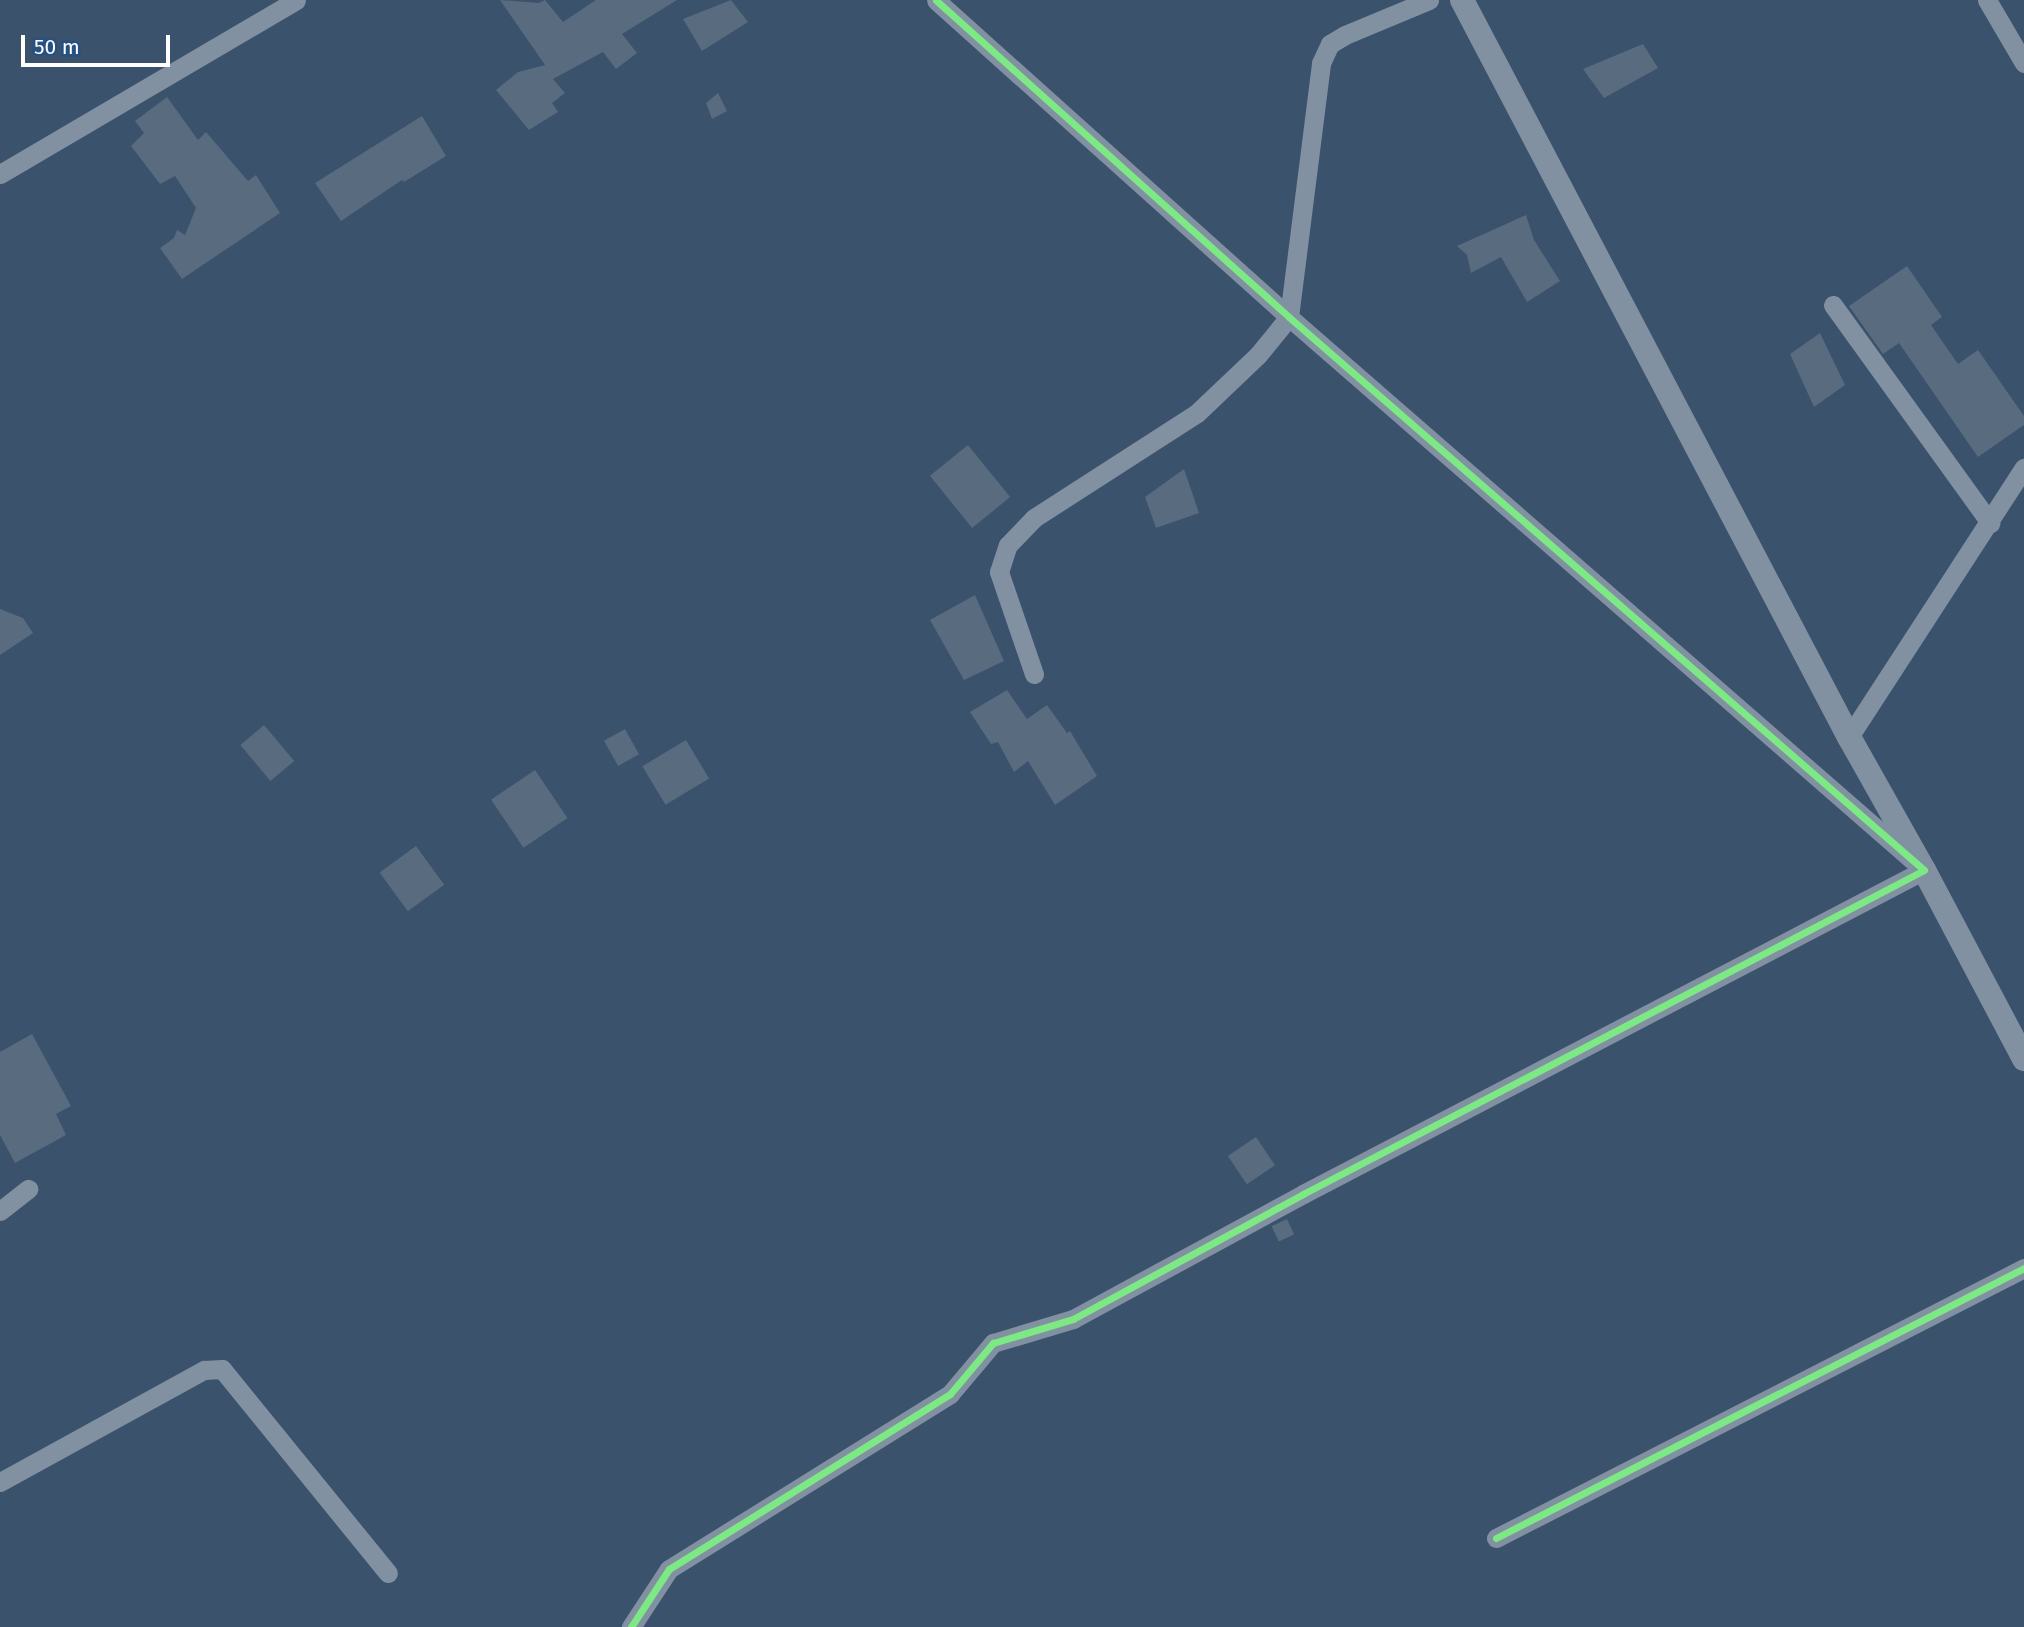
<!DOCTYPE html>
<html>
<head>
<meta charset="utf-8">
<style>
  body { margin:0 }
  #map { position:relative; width:2024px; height:1627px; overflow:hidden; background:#3b526c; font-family:"Fira Sans",sans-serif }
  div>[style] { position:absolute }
  .building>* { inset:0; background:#586b7f; transform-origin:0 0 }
  .minor>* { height:19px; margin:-9.5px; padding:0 9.5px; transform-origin:9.5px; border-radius:9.5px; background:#8191a2 }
  .tertiary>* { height:24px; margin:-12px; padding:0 12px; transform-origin:12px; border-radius:12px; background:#8191a2 }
  .cycleway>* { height:7px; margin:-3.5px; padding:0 3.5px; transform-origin:3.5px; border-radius:3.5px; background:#7ce984 }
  span { translate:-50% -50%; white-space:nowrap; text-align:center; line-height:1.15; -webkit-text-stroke:5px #265181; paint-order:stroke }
  .scale { position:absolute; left:21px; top:35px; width:149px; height:32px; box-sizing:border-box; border:4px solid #fff; border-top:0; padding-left:9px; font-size:21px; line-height:24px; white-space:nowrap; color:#fff; -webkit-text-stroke:5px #265181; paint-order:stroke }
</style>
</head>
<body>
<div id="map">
  <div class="building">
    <i style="clip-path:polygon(500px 0,539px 3px,545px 0,563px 22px,596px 0,677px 0,622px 34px,637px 53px,616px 69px,603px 52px,553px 79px,565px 93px,552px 103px,558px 112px,529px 130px,496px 90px,518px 72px,545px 65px)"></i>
    <i style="clip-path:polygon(731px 0,748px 22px,702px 51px,683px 19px)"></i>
    <i style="clip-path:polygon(1643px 44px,1658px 68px,1604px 98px,1583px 69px)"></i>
    <i style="clip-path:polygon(718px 93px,727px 111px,712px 119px,706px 103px)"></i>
    <i style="clip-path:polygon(167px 97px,198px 140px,206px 132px,248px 181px,256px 175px,280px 213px,182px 279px,160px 248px,174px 238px,177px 230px,185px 235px,196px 208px,175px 176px,160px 184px,131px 146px,144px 133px,135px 121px)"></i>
    <i style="clip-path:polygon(422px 116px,446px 156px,404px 182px,402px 180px,341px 221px,315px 183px)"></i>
    <i style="clip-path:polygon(1526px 215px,1534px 240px,1560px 281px,1527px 302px,1501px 257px,1471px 273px,1467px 255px,1457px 246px)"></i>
    <i style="clip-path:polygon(1907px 266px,1942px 317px,1931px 325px,1958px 364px,1978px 350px,2024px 416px,2024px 425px,1978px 457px,1899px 343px,1883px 354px,1849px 306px)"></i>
    <i style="clip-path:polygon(1820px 333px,1845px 385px,1814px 407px,1790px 354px)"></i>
    <i style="left:968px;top:445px;width:67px;height:49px;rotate:51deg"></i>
    <i style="clip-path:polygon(1184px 469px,1199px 513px,1156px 528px,1145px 497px)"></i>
    <i style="clip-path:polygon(975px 595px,1004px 661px,964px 680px,930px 620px)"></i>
    <i style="clip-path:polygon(0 609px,23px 618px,33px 633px,0 655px)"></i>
    <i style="clip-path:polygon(1007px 690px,1027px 719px,1047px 705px,1067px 733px,1070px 731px,1097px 776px,1055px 805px,1028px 761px,1014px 772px,998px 742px,991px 744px,970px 712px)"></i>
    <i style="left:264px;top:725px;width:47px;height:31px;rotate:50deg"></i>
    <i style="left:625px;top:729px;width:29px;height:24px;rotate:61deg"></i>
    <i style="left:686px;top:740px;width:45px;height:51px;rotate:59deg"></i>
    <i style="left:535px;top:770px;width:58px;height:53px;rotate:56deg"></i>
    <i style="left:416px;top:846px;width:48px;height:45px;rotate:54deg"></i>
    <i style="clip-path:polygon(32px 1034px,71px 1106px,56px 1114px,66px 1135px,15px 1163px,0 1135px,0 1052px)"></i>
    <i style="left:1256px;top:1137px;width:34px;height:34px;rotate:56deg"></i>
    <i style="left:1287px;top:1219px;width:17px;height:17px;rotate:65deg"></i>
  </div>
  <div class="minor">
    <i style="left:1987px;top:0;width:73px;rotate:59.6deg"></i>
    <i style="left:0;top:174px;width:343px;rotate:-30.4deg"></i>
    <i style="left:1833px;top:305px;width:269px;rotate:54.2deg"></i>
    <i style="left:1034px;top:674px;width:108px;rotate:-108.9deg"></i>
    <i style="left:999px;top:572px;width:28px;rotate:-72deg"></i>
    <i style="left:1008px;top:545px;width:37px;rotate:-46deg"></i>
    <i style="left:1034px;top:518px;width:194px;rotate:-32.8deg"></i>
    <i style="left:1197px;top:413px;width:84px;rotate:-43.6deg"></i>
    <i style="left:1258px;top:355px;width:49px;rotate:-50.8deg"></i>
    <i style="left:1289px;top:317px;width:256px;rotate:-82.8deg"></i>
    <i style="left:1321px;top:63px;width:21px;rotate:-65deg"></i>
    <i style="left:1330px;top:44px;width:17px;rotate:-31deg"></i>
    <i style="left:1345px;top:35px;width:91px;rotate:-22.6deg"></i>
    <i style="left:1849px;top:737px;width:321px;rotate:-57deg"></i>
    <i style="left:0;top:1211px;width:36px;rotate:-38deg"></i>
    <i style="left:0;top:1482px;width:233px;rotate:-28.8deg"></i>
    <i style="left:204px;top:1370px;width:18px;rotate:-3deg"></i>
    <i style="left:222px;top:1369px;width:263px;rotate:50.9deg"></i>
    <i style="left:1496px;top:1538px;width:593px;rotate:-27.08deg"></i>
    <i style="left:631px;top:1627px;width:69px;rotate:-56.8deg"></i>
    <i style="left:669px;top:1569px;width:331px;rotate:-31.9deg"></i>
    <i style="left:950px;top:1394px;width:67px;rotate:-49.9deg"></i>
    <i style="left:993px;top:1343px;width:84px;rotate:-16.7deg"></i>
    <i style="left:1073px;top:1319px;width:262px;rotate:-28.5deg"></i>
    <i style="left:1303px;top:1194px;width:700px;rotate:-27.55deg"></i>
    <i style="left:1924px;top:870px;width:842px;rotate:-138.95deg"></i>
    <i style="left:1289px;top:317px;width:474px;rotate:-138.1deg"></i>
  </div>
  <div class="tertiary">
    <i style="left:1462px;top:0;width:832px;rotate:62.3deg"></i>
    <i style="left:1849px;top:737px;width:153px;rotate:60.6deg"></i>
    <i style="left:1924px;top:870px;width:214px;rotate:62.1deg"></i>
  </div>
  <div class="cycleway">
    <i style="left:1496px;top:1538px;width:593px;rotate:-27.08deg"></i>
    <i style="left:631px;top:1627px;width:69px;rotate:-56.8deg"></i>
    <i style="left:669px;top:1569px;width:331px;rotate:-31.9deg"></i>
    <i style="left:950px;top:1394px;width:67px;rotate:-49.9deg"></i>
    <i style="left:993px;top:1343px;width:84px;rotate:-16.7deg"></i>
    <i style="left:1073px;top:1319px;width:262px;rotate:-28.5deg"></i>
    <i style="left:1303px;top:1194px;width:700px;rotate:-27.55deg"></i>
    <i style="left:1924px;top:870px;width:842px;rotate:-138.95deg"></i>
    <i style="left:1289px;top:317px;width:474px;rotate:-138.1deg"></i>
  </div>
  <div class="scale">50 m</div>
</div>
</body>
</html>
